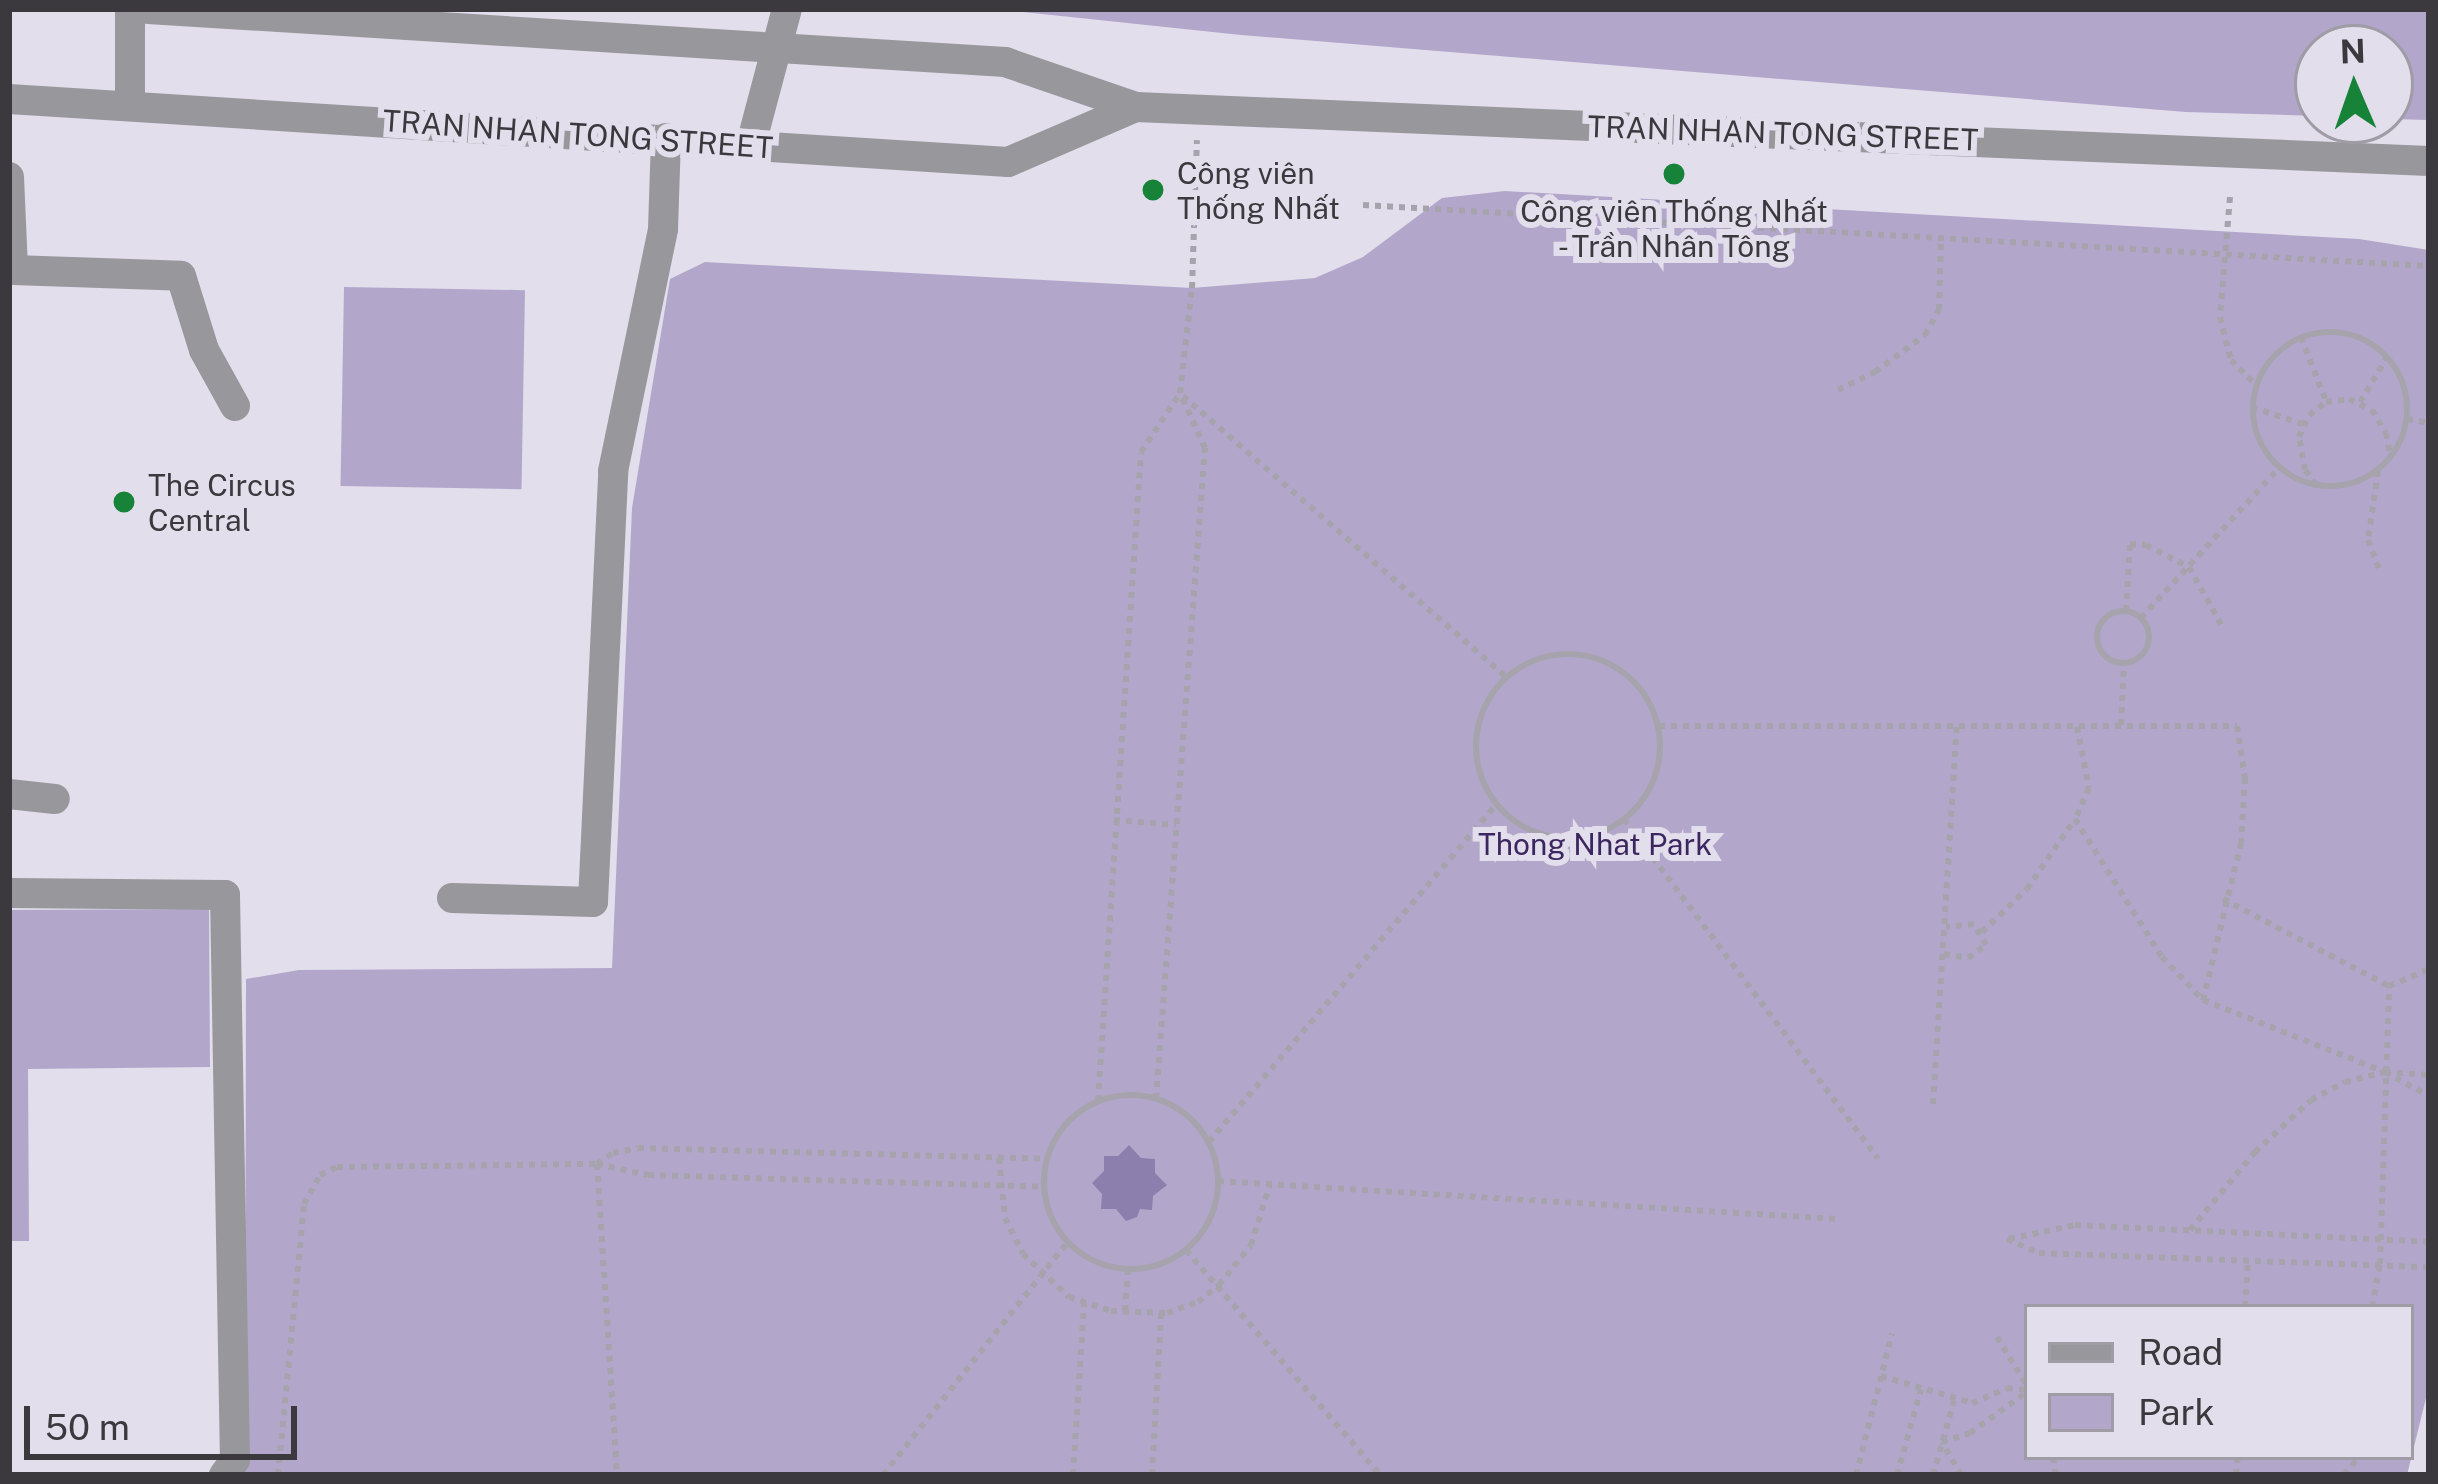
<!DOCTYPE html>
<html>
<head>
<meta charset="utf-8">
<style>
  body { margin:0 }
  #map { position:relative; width:2438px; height:1484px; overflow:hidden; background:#e2deeb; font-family:"Public Sans",sans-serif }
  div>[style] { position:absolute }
  .green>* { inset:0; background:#b2a7cb; transform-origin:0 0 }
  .water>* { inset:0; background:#8d7fad }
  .path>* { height:6px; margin-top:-3px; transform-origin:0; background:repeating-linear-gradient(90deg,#a6a3ad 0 6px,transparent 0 12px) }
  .path>.ring { margin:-3px; padding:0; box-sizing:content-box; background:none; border:6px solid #a6a3ad; border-radius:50% }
  .minor>* { height:30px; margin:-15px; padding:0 15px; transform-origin:15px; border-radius:15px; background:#98979c }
  .dots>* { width:33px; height:33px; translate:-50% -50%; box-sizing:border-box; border:6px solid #e2deeb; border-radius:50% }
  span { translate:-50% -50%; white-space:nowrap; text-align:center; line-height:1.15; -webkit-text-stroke:12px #e2deeb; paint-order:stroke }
  .street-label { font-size:30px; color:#3b393e }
  .poi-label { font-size:30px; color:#3b393e }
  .left { translate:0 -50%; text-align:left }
  .park-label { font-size:30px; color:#3c2660 }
  .frame { position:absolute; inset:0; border:12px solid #3b393e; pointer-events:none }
  .legend { position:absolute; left:2024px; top:1304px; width:390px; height:156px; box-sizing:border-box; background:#e2deeb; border:3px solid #9f9ca6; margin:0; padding:15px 21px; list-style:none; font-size:36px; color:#3b393e }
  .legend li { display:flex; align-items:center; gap:24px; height:60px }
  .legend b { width:60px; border:3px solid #9f9ca6 }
  .north { position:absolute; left:2294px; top:24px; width:120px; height:120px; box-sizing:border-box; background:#e2deeb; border:3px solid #9f9ca6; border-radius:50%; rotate:358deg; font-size:33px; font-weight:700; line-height:48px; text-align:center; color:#3b393e }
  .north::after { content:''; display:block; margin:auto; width:42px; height:54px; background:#178339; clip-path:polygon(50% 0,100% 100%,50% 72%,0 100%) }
  .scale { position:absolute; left:24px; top:1406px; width:273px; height:54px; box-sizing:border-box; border:6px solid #3b393e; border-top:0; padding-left:15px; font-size:36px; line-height:42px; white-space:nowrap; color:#3b393e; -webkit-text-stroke:9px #e2deeb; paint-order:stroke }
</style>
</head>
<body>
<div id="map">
  <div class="green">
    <i style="clip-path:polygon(994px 9px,2429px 9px,2429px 120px,2390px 119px,2390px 48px,2318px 48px,2318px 116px,2186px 112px,1241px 35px)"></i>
    <i style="clip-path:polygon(evenodd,1505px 191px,2359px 239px,2429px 250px,2429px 1386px,2407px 1475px,245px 1475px,246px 979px,299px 970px,612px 968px,632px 508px,670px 279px,705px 262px,1192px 288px,1315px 278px,1363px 257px,1442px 198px,1505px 191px,2027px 1307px,2411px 1307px,2411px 1457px,2027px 1457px,2027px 1307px)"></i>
    <i style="left:344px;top:287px;width:181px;height:199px;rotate:1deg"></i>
    <i style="clip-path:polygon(209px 909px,210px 1067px,28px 1069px,29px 1241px,9px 1241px,9px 910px)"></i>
  </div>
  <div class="water">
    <i style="clip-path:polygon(1129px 1145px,1141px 1158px,1155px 1159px,1155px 1173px,1167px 1185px,1153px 1196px,1152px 1210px,1140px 1209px,1137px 1217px,1126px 1221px,1116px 1209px,1101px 1209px,1102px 1194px,1092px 1183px,1104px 1171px,1104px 1156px,1118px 1156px)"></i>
  </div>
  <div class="path">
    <i style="left:2230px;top:197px;width:120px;rotate:94.8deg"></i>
    <i style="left:2220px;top:317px;width:44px;rotate:75.7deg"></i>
    <i style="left:2231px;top:360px;width:35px;rotate:45deg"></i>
    <i style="left:1363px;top:205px;width:1068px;rotate:3.28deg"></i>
    <i class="ring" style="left:2253px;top:332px;width:148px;height:148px"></i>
    <i style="left:2301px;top:337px;width:69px;rotate:68.7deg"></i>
    <i style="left:1838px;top:390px;width:41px;rotate:-25.9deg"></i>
    <i style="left:1875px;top:372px;width:62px;rotate:-36.5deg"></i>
    <i style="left:1925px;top:335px;width:29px;rotate:-61deg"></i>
    <i style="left:1939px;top:310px;width:72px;rotate:-88.4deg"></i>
    <i style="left:1183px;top:396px;width:430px;rotate:41deg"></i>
    <i style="left:2360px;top:402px;width:50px;rotate:-58.8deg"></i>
    <i style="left:2252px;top:407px;width:54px;rotate:18.4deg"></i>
    <i style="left:2407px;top:419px;width:22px;rotate:10deg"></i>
    <i style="left:2378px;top:471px;width:70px;rotate:98.2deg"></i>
    <i style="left:2368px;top:540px;width:34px;rotate:69deg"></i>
    <i style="left:2316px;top:485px;width:19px;rotate:-126deg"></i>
    <i style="left:2305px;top:470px;width:34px;rotate:-100deg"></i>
    <i style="left:2299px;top:437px;width:24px;rotate:-66deg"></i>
    <i style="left:2309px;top:415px;width:21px;rotate:-37deg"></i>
    <i style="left:2326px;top:402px;width:23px;rotate:-7deg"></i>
    <i style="left:2349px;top:399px;width:25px;rotate:26deg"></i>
    <i style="left:2372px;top:410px;width:27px;rotate:59deg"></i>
    <i style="left:2386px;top:433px;width:21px;rotate:79deg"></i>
    <i style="left:2126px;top:611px;width:67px;rotate:-86.6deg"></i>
    <i style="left:2130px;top:544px;width:16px;rotate:4deg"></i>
    <i style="left:2146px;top:545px;width:48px;rotate:27.1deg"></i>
    <i style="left:2189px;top:567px;width:68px;rotate:60.8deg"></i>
    <i class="ring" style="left:2097px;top:611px;width:46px;height:46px"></i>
    <i style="left:2141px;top:618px;width:204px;rotate:-47.4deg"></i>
    <i class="ring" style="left:1476px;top:654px;width:178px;height:178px"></i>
    <i style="left:2121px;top:725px;width:62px;rotate:-87.2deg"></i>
    <i style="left:1659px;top:726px;width:578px"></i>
    <i style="left:2237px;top:726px;width:53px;rotate:81.3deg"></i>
    <i style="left:2245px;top:778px;width:65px;rotate:93.5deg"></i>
    <i style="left:2241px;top:843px;width:162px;rotate:103.6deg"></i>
    <i style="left:2077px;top:727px;width:62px;rotate:78.9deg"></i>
    <i style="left:2089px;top:788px;width:34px;rotate:114deg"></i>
    <i style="left:2075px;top:819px;width:163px;rotate:57.8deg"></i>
    <i style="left:2162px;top:957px;width:59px;rotate:46.4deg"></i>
    <i style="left:2203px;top:1000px;width:196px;rotate:21.6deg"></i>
    <i style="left:2385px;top:1072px;width:44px;rotate:3.9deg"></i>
    <i style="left:1624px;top:819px;width:424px;rotate:53.2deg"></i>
    <i style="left:1114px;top:820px;width:62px;rotate:4.6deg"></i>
    <i style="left:2223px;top:899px;width:187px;rotate:27.7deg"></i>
    <i style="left:2389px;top:986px;width:43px;rotate:-23deg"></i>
    <i style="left:1982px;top:932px;width:62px;rotate:-43.7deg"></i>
    <i style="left:2027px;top:889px;width:85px;rotate:-55.6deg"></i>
    <i style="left:1944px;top:954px;width:24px;rotate:9deg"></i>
    <i style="left:1968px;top:958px;width:22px;rotate:-36deg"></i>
    <i style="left:1986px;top:945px;width:24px;rotate:-120deg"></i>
    <i style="left:1974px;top:924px;width:28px;rotate:174deg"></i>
    <i class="ring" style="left:1044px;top:1095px;width:168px;height:168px"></i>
    <i style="left:1156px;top:1099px;width:653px;rotate:-85.7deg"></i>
    <i style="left:1205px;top:448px;width:60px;rotate:-114.4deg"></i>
    <i style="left:1098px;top:1101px;width:650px;rotate:-86.21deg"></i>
    <i style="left:1141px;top:452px;width:71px;rotate:-56.5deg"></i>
    <i style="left:1180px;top:393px;width:106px;rotate:-83.5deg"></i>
    <i style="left:1192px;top:288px;width:148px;rotate:-88.1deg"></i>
    <i style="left:1933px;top:1104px;width:380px;rotate:-86.4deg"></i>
    <i style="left:1209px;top:1142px;width:443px;rotate:-49.6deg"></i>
    <i style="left:999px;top:1158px;width:60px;rotate:84.3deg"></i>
    <i style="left:1005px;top:1218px;width:40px;rotate:63.4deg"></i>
    <i style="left:1023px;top:1254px;width:63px;rotate:43.1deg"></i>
    <i style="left:1069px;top:1297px;width:44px;rotate:18.4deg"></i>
    <i style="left:1111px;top:1311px;width:56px;rotate:2deg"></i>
    <i style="left:1167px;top:1313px;width:33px;rotate:-20deg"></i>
    <i style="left:1198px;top:1302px;width:27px;rotate:-39deg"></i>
    <i style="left:1219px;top:1285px;width:51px;rotate:-51.3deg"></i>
    <i style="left:1251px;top:1245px;width:64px;rotate:-72.7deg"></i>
    <i style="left:597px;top:1164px;width:19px;rotate:-35deg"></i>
    <i style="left:613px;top:1153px;width:25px;rotate:-11deg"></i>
    <i style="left:638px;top:1148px;width:407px;rotate:1.5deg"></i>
    <i style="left:597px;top:1164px;width:312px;rotate:86.3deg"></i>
    <i style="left:1218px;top:1181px;width:620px;rotate:3.51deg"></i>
    <i style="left:2190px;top:1230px;width:102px;rotate:-50.2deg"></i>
    <i style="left:2255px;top:1152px;width:76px;rotate:-42.9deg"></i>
    <i style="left:2311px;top:1100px;width:38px;rotate:-28deg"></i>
    <i style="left:2345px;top:1082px;width:41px;rotate:-14deg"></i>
    <i style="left:2385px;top:1072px;width:50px;rotate:28.6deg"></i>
    <i style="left:2007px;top:1239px;width:35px;rotate:24deg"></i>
    <i style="left:2039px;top:1253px;width:390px;rotate:2.1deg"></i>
    <i style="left:2009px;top:1239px;width:67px;rotate:-12deg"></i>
    <i style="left:2075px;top:1225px;width:354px;rotate:2.7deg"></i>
    <i style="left:1186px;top:1250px;width:297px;rotate:49.2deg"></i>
    <i style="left:2245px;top:1307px;width:47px;rotate:-86.3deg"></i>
    <i style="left:2372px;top:1307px;width:44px;rotate:-79.5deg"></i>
    <i style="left:2380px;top:1264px;width:278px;rotate:-88.1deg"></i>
    <i style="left:1125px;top:1311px;width:42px;rotate:-85.9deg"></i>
    <i style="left:1997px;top:1337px;width:57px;rotate:58.5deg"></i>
    <i style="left:1881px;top:1376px;width:95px;rotate:16.5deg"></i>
    <i style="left:1972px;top:1403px;width:38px;rotate:-23deg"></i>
    <i style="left:2007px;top:1388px;width:20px;rotate:6deg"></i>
    <i style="left:2053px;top:1457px;width:18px;rotate:81deg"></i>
    <i style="left:278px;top:1475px;width:272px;rotate:-84.5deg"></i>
    <i style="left:304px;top:1204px;width:33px;rotate:-61deg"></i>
    <i style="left:320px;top:1175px;width:19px;rotate:-25deg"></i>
    <i style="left:337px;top:1167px;width:260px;rotate:-0.7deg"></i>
    <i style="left:597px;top:1164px;width:52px;rotate:12.2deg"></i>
    <i style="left:648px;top:1175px;width:395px;rotate:1.7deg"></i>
    <i style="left:883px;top:1475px;width:296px;rotate:-51.6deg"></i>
    <i style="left:1073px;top:1475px;width:172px;rotate:-86.3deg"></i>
    <i style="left:1152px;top:1475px;width:162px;rotate:-86.8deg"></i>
    <i style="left:1856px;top:1475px;width:146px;rotate:-75.7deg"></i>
    <i style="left:1897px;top:1475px;width:89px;rotate:-74.4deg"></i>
    <i style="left:1933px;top:1475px;width:77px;rotate:-74.2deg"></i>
    <i style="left:1961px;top:1475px;width:38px;rotate:-120deg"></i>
    <i style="left:1942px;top:1442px;width:29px;rotate:-18deg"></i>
    <i style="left:1970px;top:1433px;width:70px;rotate:-35.7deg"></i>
    <i style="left:2236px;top:1475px;width:18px;rotate:-84deg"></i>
    <i style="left:2344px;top:1475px;width:23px;rotate:-50deg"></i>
  </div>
  <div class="minor">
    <i style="left:130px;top:9px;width:97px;rotate:90deg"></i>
    <i style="left:148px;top:9px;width:859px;rotate:3.54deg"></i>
    <i style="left:1005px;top:62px;width:139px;rotate:19deg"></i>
    <i style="left:1136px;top:107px;width:1294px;rotate:2.39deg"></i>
    <i style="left:9px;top:99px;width:1001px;rotate:3.61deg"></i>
    <i style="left:1008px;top:162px;width:139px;rotate:-23.3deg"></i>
    <i style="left:751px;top:144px;width:140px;rotate:-75.1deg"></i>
    <i style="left:9px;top:177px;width:93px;rotate:87.5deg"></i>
    <i style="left:13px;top:270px;width:168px;rotate:2deg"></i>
    <i style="left:181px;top:276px;width:77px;rotate:72.7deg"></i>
    <i style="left:204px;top:350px;width:64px;rotate:61deg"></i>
    <i style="left:9px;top:794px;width:46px;rotate:6.2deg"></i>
    <i style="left:9px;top:893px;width:216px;rotate:0.5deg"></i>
    <i style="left:225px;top:895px;width:565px;rotate:88.99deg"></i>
    <i style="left:235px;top:1460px;width:19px;rotate:126deg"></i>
    <i style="left:452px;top:898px;width:141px;rotate:1.6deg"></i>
    <i style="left:593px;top:902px;width:431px;rotate:-87.3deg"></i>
    <i style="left:613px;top:471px;width:247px;rotate:-78.3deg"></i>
    <i style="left:663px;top:229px;width:91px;rotate:-88.1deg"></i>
  </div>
  <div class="dots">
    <i style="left:1674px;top:174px;background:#178339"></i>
    <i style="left:1153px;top:190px;background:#178339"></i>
    <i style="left:124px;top:502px;background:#178339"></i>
  </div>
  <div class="street-label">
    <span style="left:1783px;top:133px;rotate:2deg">TRAN NHAN TONG STREET</span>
    <span style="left:578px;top:134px;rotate:4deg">TRAN NHAN TONG STREET</span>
  </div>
  <div class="poi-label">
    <span class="left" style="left:1177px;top:190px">Công viên<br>Thống Nhất</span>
    <span style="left:1674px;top:228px">Công viên Thống Nhất<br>- Trần Nhân Tông</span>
    <span class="left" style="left:148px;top:502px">The Circus<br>Central</span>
  </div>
  <div class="park-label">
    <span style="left:1595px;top:844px">Thong Nhat Park</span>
  </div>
  <div class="frame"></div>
  <ul class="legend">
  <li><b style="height:15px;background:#98979c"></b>Road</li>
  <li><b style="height:33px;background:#b2a7cb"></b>Park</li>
  </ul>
  <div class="north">N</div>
  <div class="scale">50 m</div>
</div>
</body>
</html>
